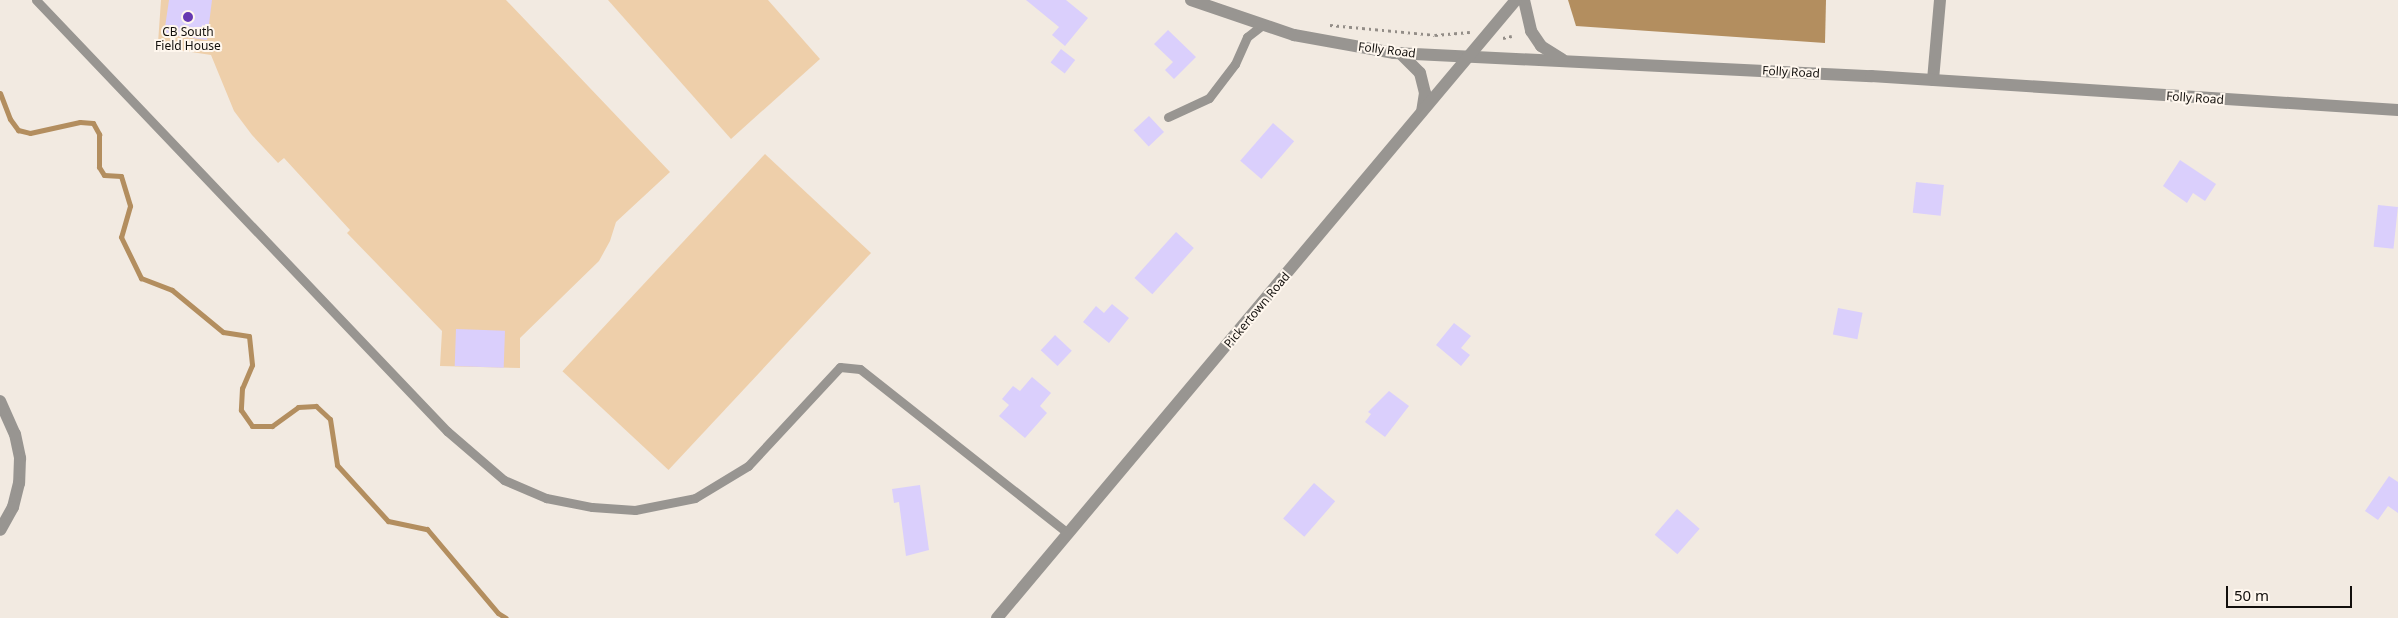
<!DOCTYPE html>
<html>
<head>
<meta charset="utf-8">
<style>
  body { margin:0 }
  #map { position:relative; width:2398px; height:618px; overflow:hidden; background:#f2eae1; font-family:"Noto Sans",sans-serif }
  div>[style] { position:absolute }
  .green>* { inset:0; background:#eecfaa; transform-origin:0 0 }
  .water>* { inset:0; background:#b38e5f }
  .stream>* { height:5px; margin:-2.5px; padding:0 2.5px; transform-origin:2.5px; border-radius:2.5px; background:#b38e5f }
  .building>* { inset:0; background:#dacffc; transform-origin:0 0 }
  .path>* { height:3px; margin-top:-1.5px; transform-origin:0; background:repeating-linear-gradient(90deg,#938d87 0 2.5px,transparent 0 6.5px) }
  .service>* { height:9px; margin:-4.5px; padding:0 4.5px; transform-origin:4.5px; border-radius:4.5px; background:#989591 }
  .minor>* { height:12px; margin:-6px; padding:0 6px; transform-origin:6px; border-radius:6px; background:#989591 }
  .tertiary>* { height:12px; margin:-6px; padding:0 6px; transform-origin:6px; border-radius:6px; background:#989591 }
  .dots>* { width:14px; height:14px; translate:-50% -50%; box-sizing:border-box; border:2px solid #fff7ee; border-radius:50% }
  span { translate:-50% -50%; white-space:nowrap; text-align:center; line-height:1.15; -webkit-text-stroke:4px #fff7ee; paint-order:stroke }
  .poi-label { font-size:12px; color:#120f0c }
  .street-label { font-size:12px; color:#120f0c }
  .scale { position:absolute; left:2226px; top:586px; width:126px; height:22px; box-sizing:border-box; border:2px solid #120f0c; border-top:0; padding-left:6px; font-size:15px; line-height:18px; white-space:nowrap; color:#120f0c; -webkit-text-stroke:4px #fff7ee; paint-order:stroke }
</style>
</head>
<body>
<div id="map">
  <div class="green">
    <i style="clip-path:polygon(161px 0,506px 0,670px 172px,616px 222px,610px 241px,599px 261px,520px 338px,520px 368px,440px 366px,442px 331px,347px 233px,350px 230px,284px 158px,278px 163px,252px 135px,234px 111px,211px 55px,165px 48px,158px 43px)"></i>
    <i style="clip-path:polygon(608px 0,768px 0,820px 59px,731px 139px)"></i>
    <i style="left:765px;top:154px;width:145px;height:297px;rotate:43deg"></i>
  </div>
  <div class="water">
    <i style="clip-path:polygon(1568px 0,1826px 0,1825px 43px,1576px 26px)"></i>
  </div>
  <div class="stream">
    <i style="left:0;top:93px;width:28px;rotate:69deg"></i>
    <i style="left:10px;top:119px;width:14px;rotate:54deg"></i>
    <i style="left:18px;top:130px;width:12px;rotate:14deg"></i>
    <i style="left:30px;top:133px;width:51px;rotate:-12.4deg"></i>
    <i style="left:80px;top:122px;width:13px;rotate:4deg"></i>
    <i style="left:93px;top:123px;width:13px;rotate:61deg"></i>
    <i style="left:99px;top:134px;width:33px;rotate:90deg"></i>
    <i style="left:99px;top:167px;width:9px;rotate:58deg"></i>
    <i style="left:104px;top:175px;width:17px;rotate:3deg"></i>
    <i style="left:121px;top:176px;width:31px;rotate:73deg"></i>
    <i style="left:130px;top:206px;width:32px;rotate:106deg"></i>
    <i style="left:121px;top:237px;width:46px;rotate:64deg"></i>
    <i style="left:141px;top:278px;width:33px;rotate:21deg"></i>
    <i style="left:172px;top:290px;width:66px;rotate:39.5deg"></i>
    <i style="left:223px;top:332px;width:26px;rotate:9deg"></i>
    <i style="left:249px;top:336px;width:29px;rotate:84deg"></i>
    <i style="left:252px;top:365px;width:25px;rotate:113deg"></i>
    <i style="left:242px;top:388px;width:22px;rotate:93deg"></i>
    <i style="left:241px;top:410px;width:19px;rotate:55deg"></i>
    <i style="left:252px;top:426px;width:20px"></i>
    <i style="left:272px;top:426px;width:32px;rotate:-36deg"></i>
    <i style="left:298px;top:407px;width:18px;rotate:-3deg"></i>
    <i style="left:316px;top:406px;width:19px;rotate:43deg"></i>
    <i style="left:330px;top:419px;width:47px;rotate:81.3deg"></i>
    <i style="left:337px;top:465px;width:76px;rotate:47.7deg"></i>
    <i style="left:388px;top:521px;width:40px;rotate:12deg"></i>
    <i style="left:427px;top:529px;width:110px;rotate:49.8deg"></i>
    <i style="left:498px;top:613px;width:9px;rotate:32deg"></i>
  </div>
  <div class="building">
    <i style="clip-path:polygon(169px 0,212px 0,207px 40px,164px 34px)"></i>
    <i style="clip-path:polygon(1026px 0,1066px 0,1088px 18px,1065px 46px,1052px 35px,1059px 27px)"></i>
    <i style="clip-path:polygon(1168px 30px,1196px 57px,1174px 79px,1165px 70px,1173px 62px,1154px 44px)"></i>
    <i style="left:1061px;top:49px;width:18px;height:17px;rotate:38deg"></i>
    <i style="left:1149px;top:116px;width:22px;height:21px;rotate:47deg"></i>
    <i style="left:1273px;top:123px;width:28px;height:50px;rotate:41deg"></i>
    <i style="clip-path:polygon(2180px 160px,2216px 184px,2205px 201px,2193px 193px,2187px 203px,2163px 186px)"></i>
    <i style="left:1916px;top:182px;width:28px;height:31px;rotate:6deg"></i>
    <i style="left:2378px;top:205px;width:20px;height:42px;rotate:6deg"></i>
    <i style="left:1176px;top:232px;width:24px;height:62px;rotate:42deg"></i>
    <i style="clip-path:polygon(1112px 304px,1129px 318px,1109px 343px,1083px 322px,1096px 306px,1104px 313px)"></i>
    <i style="left:1838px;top:308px;width:25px;height:27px;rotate:11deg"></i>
    <i style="clip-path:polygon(1454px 323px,1471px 336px,1461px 348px,1470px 355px,1461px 366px,1436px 345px)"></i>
    <i style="left:456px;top:329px;width:49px;height:37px;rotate:2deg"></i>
    <i style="left:1055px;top:335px;width:23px;height:21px;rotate:43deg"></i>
    <i style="clip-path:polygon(1032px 377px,1051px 393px,1040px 406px,1047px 413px,1025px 438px,999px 416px,1009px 405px,1002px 399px,1013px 386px,1020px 391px)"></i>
    <i style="clip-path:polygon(1389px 391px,1409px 406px,1385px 437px,1365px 422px,1371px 414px,1368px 412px)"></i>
    <i style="clip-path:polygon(2389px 476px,2398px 482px,2398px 513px,2388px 506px,2378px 520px,2365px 511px)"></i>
    <i style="left:1314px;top:483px;width:28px;height:47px;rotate:41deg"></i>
    <i style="clip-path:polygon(920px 485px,929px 550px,906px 556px,899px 502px,894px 503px,892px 489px)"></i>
    <i style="left:1677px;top:509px;width:30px;height:34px;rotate:41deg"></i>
  </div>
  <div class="path">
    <i style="left:1330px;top:25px;width:105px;rotate:5.4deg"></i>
    <i style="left:1435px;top:35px;width:35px;rotate:-5deg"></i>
    <i style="left:1503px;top:38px;width:9px;rotate:-13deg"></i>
  </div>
  <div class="service">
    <i style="left:36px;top:0;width:596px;rotate:46.36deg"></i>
    <i style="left:447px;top:431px;width:75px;rotate:40.7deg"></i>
    <i style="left:504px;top:480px;width:46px;rotate:23.2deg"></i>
    <i style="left:546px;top:498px;width:47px;rotate:11.1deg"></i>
    <i style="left:592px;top:507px;width:43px;rotate:4deg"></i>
    <i style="left:635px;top:510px;width:61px;rotate:-11.3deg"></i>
    <i style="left:695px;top:498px;width:62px;rotate:-31.1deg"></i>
    <i style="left:748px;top:466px;width:135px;rotate:-47.1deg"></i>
    <i style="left:840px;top:367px;width:20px;rotate:6deg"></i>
    <i style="left:860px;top:369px;width:265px;rotate:38.3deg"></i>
    <i style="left:1168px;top:117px;width:45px;rotate:-24.9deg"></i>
    <i style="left:1209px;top:98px;width:43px;rotate:-52.6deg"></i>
    <i style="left:1235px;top:64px;width:30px;rotate:-66deg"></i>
    <i style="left:1247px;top:37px;width:18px;rotate:-38deg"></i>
  </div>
  <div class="minor">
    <i style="left:1933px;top:80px;width:80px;rotate:-85deg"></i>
    <i style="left:0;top:401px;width:36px;rotate:66deg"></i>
    <i style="left:15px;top:434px;width:25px;rotate:78deg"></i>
    <i style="left:20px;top:458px;width:25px;rotate:92deg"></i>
    <i style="left:19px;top:483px;width:25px;rotate:104deg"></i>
    <i style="left:13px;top:507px;width:26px;rotate:119deg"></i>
  </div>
  <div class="tertiary">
    <i style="left:1191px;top:0;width:109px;rotate:18.8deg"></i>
    <i style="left:1294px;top:35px;width:102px;rotate:10.2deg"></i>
    <i style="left:1394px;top:53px;width:478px;rotate:2.8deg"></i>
    <i style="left:1871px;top:76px;width:528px;rotate:3.69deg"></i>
    <i style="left:1524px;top:0;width:32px;rotate:77deg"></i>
    <i style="left:1531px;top:31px;width:18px;rotate:56deg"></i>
    <i style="left:1541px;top:46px;width:25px;rotate:32deg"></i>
    <i style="left:1400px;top:53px;width:28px;rotate:45deg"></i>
    <i style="left:1420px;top:73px;width:21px;rotate:76deg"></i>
    <i style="left:1425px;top:93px;width:18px;rotate:99deg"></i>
    <i style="left:997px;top:618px;width:807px;rotate:-49.98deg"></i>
  </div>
  <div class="dots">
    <i style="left:188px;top:17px;background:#6639b1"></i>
  </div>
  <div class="poi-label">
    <span style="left:188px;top:39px">CB South<br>Field House</span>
  </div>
  <div class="street-label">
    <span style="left:1387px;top:50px;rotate:7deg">Folly Road</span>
    <span style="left:1791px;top:72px;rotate:3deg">Folly Road</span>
    <span style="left:2195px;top:98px;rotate:4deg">Folly Road</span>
    <span style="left:1257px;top:310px;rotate:-50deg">Pickertown Road</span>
  </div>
  <div class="scale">50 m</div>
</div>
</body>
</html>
